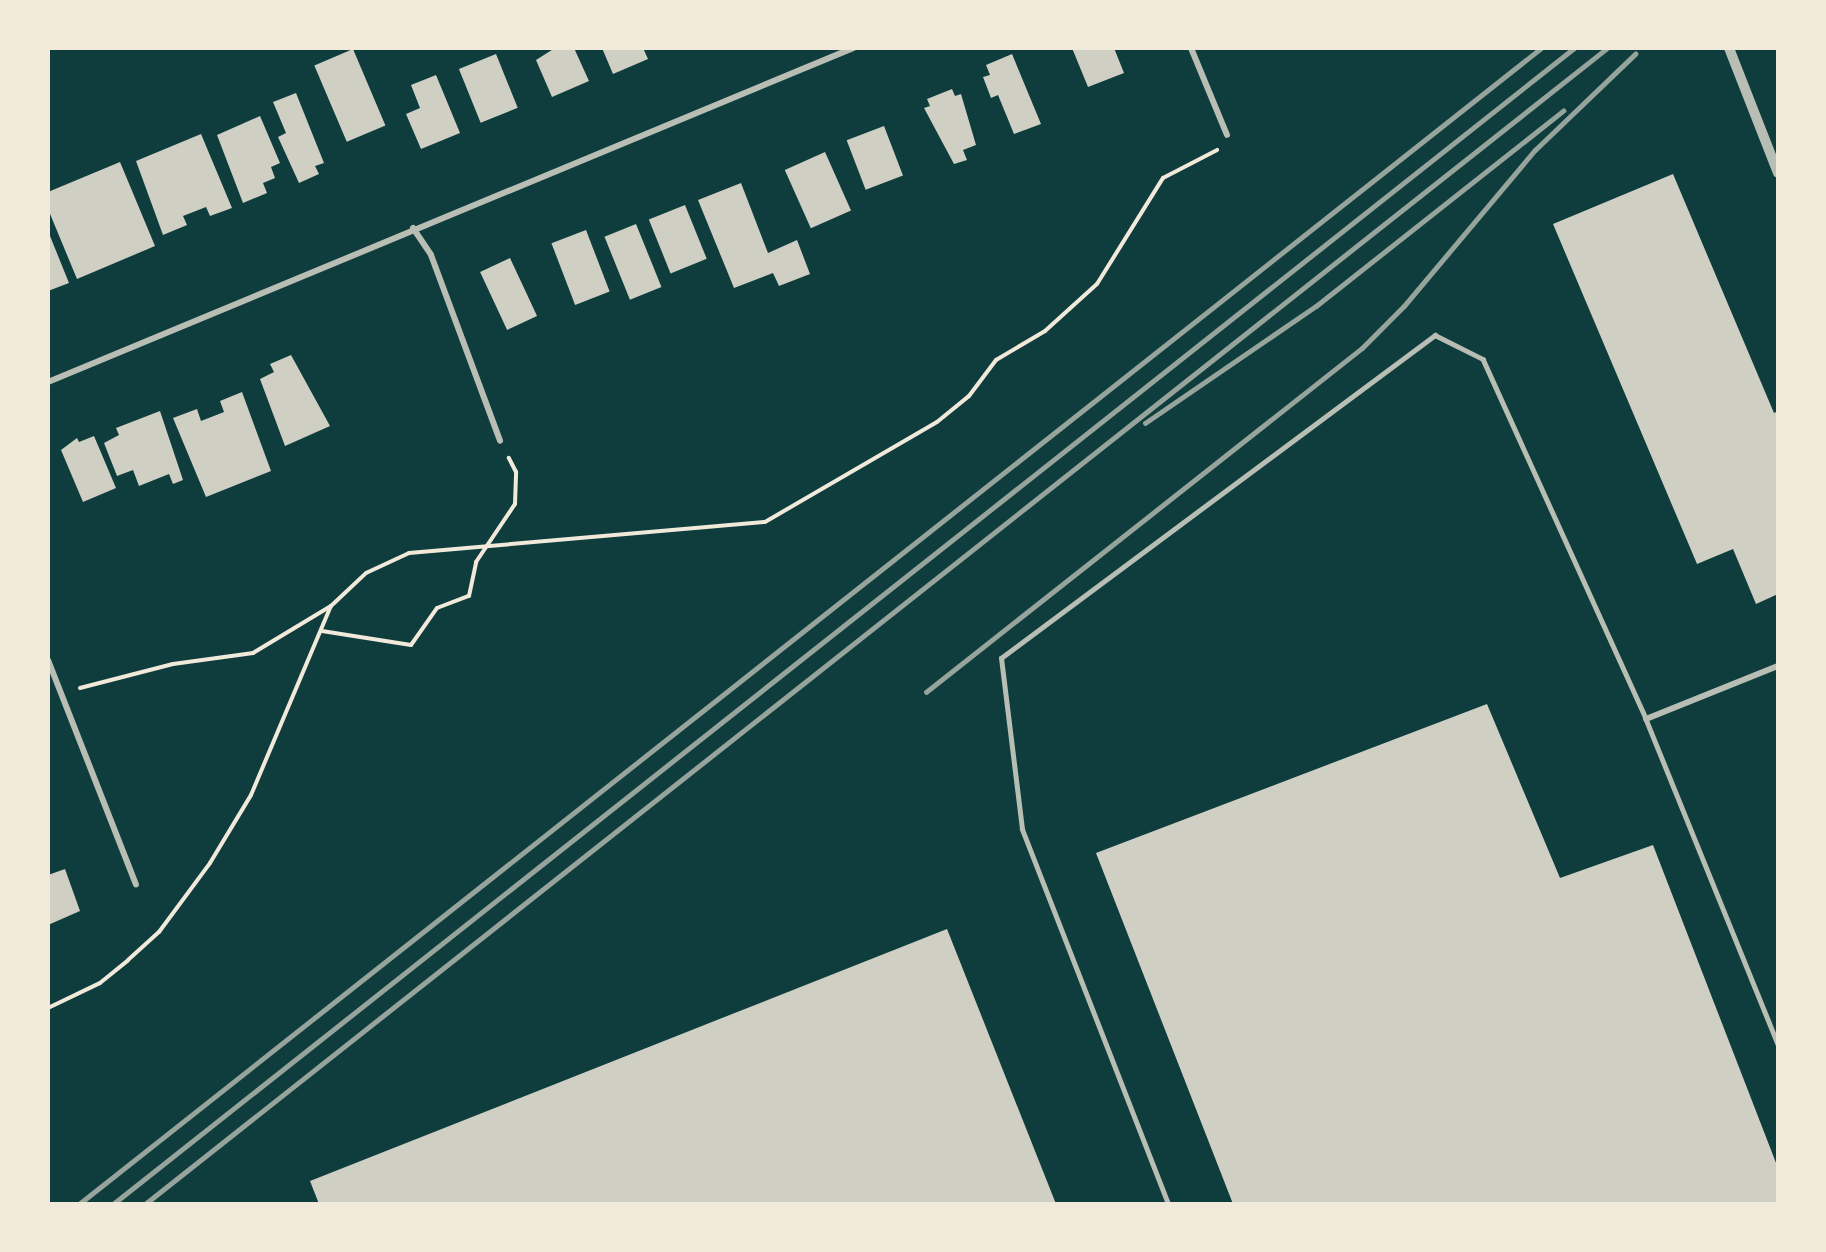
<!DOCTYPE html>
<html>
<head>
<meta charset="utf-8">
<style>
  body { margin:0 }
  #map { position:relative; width:1826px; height:1252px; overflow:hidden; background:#0f3d3e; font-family:Lora,serif }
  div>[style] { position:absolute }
  .building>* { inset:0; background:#cfcfc3; transform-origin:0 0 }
  .path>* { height:4px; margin:-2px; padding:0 2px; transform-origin:2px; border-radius:2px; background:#f1e9da }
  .service>* { height:4.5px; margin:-2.25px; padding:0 2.25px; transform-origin:2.25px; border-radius:2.25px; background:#b8beb3 }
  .minor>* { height:6px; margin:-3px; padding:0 3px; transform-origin:3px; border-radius:3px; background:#b8beb3 }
  .tertiary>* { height:10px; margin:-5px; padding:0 5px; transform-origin:5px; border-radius:5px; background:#b8beb3 }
  .rail>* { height:4.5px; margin:-2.25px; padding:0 2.25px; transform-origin:2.25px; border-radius:2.25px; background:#97a49c }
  span { translate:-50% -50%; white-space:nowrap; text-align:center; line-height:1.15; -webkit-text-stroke:6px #f1e9da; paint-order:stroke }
  .frame { position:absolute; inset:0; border:50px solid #f1e9da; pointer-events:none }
</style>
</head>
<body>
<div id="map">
  <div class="building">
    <i style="clip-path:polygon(555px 48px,574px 48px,589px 81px,552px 97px,536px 60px)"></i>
    <i style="clip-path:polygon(602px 48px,643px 48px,648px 59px,613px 74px)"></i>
    <i style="clip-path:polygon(1072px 48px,1114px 48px,1124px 73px,1088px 87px)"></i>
    <i style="left:353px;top:49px;width:83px;height:42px;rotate:67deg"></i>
    <i style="left:496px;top:54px;width:58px;height:40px;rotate:68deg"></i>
    <i style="clip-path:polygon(1012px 54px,1041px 124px,1014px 134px,998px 95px,991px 98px,983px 77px,990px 75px,986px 65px)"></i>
    <i style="clip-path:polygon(436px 75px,460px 133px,421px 149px,406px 114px,420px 108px,411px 85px)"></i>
    <i style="clip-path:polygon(952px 89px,955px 96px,961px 94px,976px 145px,963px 150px,967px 160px,954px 164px,924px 108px,930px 106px,927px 99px)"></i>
    <i style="clip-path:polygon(296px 93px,324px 163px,315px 166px,319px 174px,299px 183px,278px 137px,286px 133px,273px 102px)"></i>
    <i style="clip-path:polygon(260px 116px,280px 163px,271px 167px,275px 178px,263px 183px,267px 193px,243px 203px,217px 135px)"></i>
    <i style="left:884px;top:126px;width:53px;height:40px;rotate:69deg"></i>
    <i style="clip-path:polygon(201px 134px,232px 208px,210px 216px,206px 207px,183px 216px,187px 225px,163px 235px,136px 161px)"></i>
    <i style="left:825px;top:152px;width:64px;height:44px;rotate:66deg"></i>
    <i style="clip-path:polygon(120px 162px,155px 246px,77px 279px,48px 209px,48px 192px)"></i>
    <i style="clip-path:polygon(1673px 174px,1774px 413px,1778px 411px,1778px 594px,1756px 604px,1733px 549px,1697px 564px,1553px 224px)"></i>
    <i style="clip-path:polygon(741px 183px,768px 253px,797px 240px,810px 274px,779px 286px,773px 273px,734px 288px,698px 200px)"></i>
    <i style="left:685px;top:205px;width:58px;height:39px;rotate:68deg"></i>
    <i style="left:636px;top:224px;width:68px;height:34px;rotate:68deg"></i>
    <i style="left:586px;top:230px;width:66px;height:37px;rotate:69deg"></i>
    <i style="clip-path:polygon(48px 231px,69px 283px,48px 291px)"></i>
    <i style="left:510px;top:258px;width:64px;height:33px;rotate:65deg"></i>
    <i style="clip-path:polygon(291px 355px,330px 426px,285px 446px,260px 379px,274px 372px,270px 364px)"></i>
    <i style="clip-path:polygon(242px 392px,271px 471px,206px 497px,173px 418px,197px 409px,201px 421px,224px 412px,220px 401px)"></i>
    <i style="clip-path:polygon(160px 411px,183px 480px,173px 484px,169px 474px,139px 486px,133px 470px,117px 476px,104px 443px,119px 435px,116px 428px)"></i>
    <i style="clip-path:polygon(94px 436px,116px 488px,83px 502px,61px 450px,77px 438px,79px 442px)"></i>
    <i style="clip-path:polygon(1487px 704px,1560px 878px,1653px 845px,1778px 1168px,1778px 1204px,1233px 1204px,1096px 853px)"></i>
    <i style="clip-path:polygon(65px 869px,80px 911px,48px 925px,48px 875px)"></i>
    <i style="clip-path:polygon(947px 929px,1056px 1204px,319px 1204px,310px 1181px)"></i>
  </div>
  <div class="path">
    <i style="left:322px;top:631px;width:90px;rotate:8.9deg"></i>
    <i style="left:411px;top:645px;width:45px;rotate:-54.9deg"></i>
    <i style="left:437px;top:608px;width:34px;rotate:-21deg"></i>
    <i style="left:469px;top:596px;width:35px;rotate:-78deg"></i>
    <i style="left:476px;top:562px;width:70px;rotate:-56.1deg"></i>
    <i style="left:515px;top:504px;width:32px;rotate:-88deg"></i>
    <i style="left:516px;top:472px;width:16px;rotate:-117deg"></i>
    <i style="left:80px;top:688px;width:96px;rotate:-14.5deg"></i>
    <i style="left:173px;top:664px;width:81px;rotate:-7.8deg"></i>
    <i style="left:253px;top:653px;width:91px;rotate:-31.1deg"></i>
    <i style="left:48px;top:1008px;width:58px;rotate:-25.7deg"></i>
    <i style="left:100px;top:983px;width:36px;rotate:-39deg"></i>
    <i style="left:128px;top:960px;width:42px;rotate:-42.1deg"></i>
    <i style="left:159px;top:932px;width:86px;rotate:-53.5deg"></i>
    <i style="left:210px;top:863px;width:79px;rotate:-58.9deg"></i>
    <i style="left:251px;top:795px;width:205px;rotate:-67.1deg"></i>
    <i style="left:331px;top:606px;width:48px;rotate:-43.3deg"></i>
    <i style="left:366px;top:573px;width:47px;rotate:-24.9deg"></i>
    <i style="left:409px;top:553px;width:357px;rotate:-5deg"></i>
    <i style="left:765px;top:522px;width:199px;rotate:-30.2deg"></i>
    <i style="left:937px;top:422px;width:41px;rotate:-39.1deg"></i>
    <i style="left:969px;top:396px;width:45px;rotate:-53.1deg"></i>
    <i style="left:996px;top:360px;width:57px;rotate:-30.6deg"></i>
    <i style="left:1045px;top:331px;width:70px;rotate:-42.1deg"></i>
    <i style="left:1097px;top:284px;width:125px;rotate:-58.1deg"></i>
    <i style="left:1163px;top:178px;width:61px;rotate:-27.4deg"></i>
  </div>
  <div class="service">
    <i style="left:1168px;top:1204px;width:402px;rotate:-111.3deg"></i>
    <i style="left:1022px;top:829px;width:172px;rotate:-97deg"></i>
    <i style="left:1001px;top:658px;width:541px;rotate:-36.66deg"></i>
    <i style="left:1435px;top:335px;width:54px;rotate:26.6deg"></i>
    <i style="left:1483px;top:359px;width:395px;rotate:65.6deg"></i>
    <i style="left:1646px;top:719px;width:351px;rotate:67.9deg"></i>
  </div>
  <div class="minor">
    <i style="left:1191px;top:48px;width:94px;rotate:67.5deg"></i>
    <i style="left:413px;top:228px;width:32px;rotate:56deg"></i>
    <i style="left:431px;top:255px;width:198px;rotate:69.6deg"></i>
    <i style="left:48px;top:382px;width:872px;rotate:-22.53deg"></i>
    <i style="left:48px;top:660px;width:241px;rotate:68.6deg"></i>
    <i style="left:1646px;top:719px;width:142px;rotate:-21.9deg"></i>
  </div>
  <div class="tertiary">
    <i style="left:1729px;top:48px;width:134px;rotate:68.6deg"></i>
  </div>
  <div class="rail">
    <i style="left:1145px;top:423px;width:207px;rotate:-34.4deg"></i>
    <i style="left:1316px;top:306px;width:315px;rotate:-38.3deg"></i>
    <i style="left:926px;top:692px;width:555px;rotate:-38.27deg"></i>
    <i style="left:1362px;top:348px;width:59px;rotate:-45deg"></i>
    <i style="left:1404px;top:306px;width:204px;rotate:-50deg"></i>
    <i style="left:1535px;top:150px;width:139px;rotate:-43.8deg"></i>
    <i style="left:79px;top:1204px;width:1864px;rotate:-38.33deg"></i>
    <i style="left:113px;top:1204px;width:1863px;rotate:-38.35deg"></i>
    <i style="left:145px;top:1204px;width:1864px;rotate:-38.33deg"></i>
  </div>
  <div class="frame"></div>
</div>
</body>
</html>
